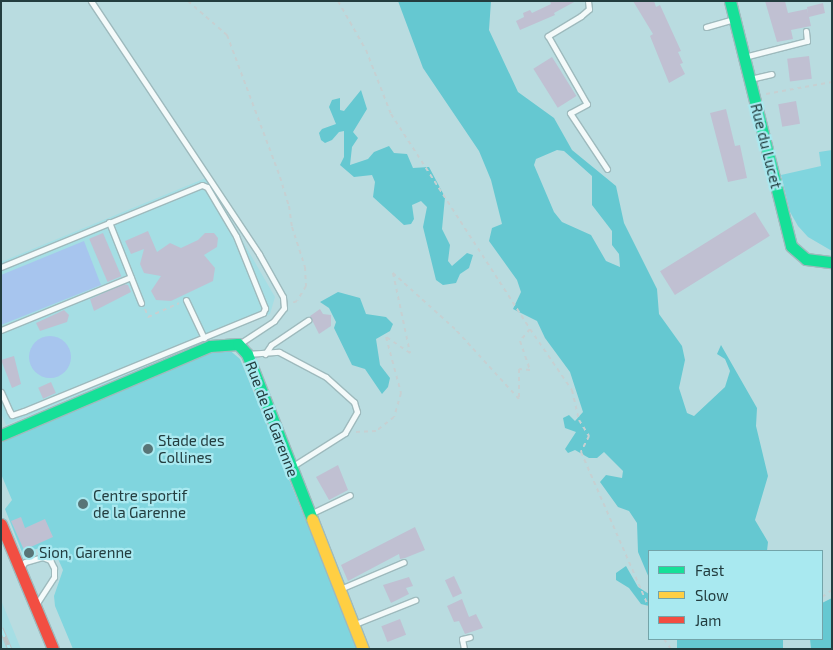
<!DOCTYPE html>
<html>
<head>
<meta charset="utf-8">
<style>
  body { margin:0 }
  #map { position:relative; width:833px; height:650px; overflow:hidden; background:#b9dce0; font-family:"Exo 2",sans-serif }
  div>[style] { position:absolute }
  .built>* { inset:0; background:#a5dee4 }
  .green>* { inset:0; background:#80d5de }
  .forest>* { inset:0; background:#65c8d1; transform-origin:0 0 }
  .water>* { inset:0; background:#a7c5ee }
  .round { border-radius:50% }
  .building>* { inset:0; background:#c0c0d2; transform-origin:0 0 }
  .path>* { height:2px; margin-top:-1px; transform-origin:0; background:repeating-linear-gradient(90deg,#c6d0d2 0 4px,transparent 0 8px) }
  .roads { filter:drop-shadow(1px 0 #9ebabd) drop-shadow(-1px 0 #9ebabd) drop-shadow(0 1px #9ebabd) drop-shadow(0 -1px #9ebabd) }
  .lane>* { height:5px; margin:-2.5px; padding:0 2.5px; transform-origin:2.5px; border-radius:2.5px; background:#f4fafa }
  .fast>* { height:11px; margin:-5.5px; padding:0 5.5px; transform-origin:5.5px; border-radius:5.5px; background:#16e098 }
  .slow>* { height:11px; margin:-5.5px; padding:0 5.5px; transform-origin:5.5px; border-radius:5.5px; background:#ffcf43 }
  .jam>* { height:11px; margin:-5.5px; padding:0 5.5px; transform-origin:5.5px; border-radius:5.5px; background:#f24e42 }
  .rail>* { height:5px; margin-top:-2.5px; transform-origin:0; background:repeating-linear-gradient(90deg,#a9e9f0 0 9px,#bbc4c6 0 18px); box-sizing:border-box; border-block:1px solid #bbc4c6 }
  .dots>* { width:14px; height:14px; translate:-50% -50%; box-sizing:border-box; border:2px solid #a9e9f0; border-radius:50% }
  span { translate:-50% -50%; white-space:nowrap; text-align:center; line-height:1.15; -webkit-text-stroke:4.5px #a9e9f0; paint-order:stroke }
  .street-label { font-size:15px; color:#233d3f }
  .poi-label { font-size:15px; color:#233d3f }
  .left { translate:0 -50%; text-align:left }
  .frame { position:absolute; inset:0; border:2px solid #233d3f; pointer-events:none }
  .legend { position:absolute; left:648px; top:550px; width:175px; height:90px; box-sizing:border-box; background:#a9e9f0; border:1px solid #73a4a9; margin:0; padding:6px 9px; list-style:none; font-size:15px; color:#233d3f }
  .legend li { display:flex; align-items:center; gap:10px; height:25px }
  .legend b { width:25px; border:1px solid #73a4a9 }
</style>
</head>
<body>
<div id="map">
  <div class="built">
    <i style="clip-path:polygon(206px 178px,275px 297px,270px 314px,6px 425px,1px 413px,1px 262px)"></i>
    <i style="clip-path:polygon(1px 600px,21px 649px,1px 649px)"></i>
  </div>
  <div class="green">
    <i style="clip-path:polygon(832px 150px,832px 251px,808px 237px,798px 226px,790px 212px,781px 175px,821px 166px,819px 152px)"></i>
    <i style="clip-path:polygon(212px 348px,227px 348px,240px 359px,358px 649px,73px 649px,55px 606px,54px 596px,63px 570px,55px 552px,41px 548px,22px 552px,5px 509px,12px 500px,1px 474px,1px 439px)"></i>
  </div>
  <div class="forest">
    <i style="clip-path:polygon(evenodd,398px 1px,491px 1px,489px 30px,518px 92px,554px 118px,572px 150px,616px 186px,624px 223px,657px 289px,659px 314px,682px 346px,685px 360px,679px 388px,687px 413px,694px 416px,725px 387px,730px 371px,725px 359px,717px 354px,721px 345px,757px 408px,756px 426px,768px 476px,755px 520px,768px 542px,767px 551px,649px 551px,649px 578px,638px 552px,637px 523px,629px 511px,618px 507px,600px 482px,606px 475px,622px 478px,623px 471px,604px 452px,597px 458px,589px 458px,575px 450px,568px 453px,565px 449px,576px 432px,565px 428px,563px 418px,569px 415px,575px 421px,583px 412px,570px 372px,545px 338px,537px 321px,513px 309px,521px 292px,517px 280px,489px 241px,492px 228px,502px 224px,491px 180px,479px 151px,423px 68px,398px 1px,557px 150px,564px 151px,592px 176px,592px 205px,612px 231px,612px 245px,619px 254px,620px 267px,606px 261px,591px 235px,562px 222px,554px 212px,534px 165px,536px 159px,557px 150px)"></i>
    <i style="clip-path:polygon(361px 90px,367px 109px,353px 132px,358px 138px,352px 147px,350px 165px,368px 159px,374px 152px,389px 146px,394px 153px,407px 154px,413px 168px,429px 167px,445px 197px,442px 229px,450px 245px,448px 261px,452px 266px,467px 253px,473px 255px,469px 268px,460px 274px,456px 283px,443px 285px,436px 280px,423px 227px,427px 207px,421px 201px,412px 205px,414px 219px,411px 224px,404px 225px,373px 197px,375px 182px,372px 175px,354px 177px,340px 165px,344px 157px,344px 131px,339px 132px,332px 140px,325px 143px,321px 140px,319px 133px,322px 129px,336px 124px,329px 107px,332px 100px,340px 98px,340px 110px,344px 111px)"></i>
    <i style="clip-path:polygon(338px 292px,360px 298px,366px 314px,386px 317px,393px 324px,390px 331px,376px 339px,380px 365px,390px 378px,388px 387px,382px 394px,365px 369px,352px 365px,334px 328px,336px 322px,329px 308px,320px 302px)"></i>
    <i style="clip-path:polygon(626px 566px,638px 587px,649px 594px,649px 606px,641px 604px,629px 588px,616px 580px,616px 573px)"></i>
    <i style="clip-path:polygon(832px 598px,832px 649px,811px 649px,810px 639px,822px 639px,822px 603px)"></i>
    <i style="left:677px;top:639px;width:106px;height:10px"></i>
  </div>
  <div class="water">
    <i style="clip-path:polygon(84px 241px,101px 285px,1px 325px,1px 275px)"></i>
    <i class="round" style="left:29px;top:336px;width:42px;height:42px"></i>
  </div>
  <div class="building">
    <i style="clip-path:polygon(550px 1px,576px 1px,554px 13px,555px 15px,520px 30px,516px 21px,524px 17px,523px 13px,530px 10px,532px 13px,551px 4px)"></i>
    <i style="clip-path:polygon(633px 1px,654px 1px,656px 7px,660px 5px,681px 51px,678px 52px,683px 63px,680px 64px,685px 74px,669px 83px,650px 36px,653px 34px)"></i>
    <i style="clip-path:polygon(765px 1px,785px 1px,788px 13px,807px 9px,808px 14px,807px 7px,823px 3px,825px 13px,809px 17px,811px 26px,791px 30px,793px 39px,777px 42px)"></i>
    <i style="left:809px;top:56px;width:23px;height:22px;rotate:83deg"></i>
    <i style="left:552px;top:57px;width:46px;height:22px;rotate:58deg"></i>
    <i style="left:796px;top:101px;width:23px;height:18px;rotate:80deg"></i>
    <i style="clip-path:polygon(726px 109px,735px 146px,740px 145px,747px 178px,728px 182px,710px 113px)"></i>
    <i style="left:755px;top:212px;width:28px;height:112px;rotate:58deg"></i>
    <i style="clip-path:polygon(148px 231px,157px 252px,170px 243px,181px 248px,198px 240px,205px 233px,214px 233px,218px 238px,217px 247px,204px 255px,215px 268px,213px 281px,171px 301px,156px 300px,151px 291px,161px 276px,144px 273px,140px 264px,144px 249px,131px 254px,125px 241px)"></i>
    <i style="left:103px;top:233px;width:47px;height:15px;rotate:67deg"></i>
    <i style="clip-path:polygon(124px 284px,128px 285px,131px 292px,94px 311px,90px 299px)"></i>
    <i style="clip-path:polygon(320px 309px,323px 314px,331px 315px,331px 326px,319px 334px,310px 316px)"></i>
    <i style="clip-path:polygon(64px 310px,69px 315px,67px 322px,40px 331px,36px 323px)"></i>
    <i style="clip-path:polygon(14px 356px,21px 384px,12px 388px,1px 360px)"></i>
    <i style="left:51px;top:382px;width:12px;height:14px;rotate:66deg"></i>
    <i style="clip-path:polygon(338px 465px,348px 490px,329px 500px,316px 477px)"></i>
    <i style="clip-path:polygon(21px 517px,25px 528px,45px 519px,53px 537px,24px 550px,11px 521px)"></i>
    <i style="clip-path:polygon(415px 527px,425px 550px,405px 558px,400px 559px,399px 554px,348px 581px,341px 565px)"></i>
    <i style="left:454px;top:576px;width:19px;height:10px;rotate:65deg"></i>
    <i style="clip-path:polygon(409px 577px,413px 586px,406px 588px,409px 594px,391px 603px,383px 585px)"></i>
    <i style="clip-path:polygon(462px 599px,469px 617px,476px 614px,483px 628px,465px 634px,459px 621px,454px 622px,447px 606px)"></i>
    <i style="left:400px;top:619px;width:17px;height:20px;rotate:69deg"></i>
  </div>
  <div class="path">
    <i style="left:188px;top:1px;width:52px;rotate:41.1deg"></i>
    <i style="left:227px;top:35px;width:152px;rotate:69.5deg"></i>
    <i style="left:280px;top:177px;width:30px;rotate:73deg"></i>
    <i style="left:289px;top:206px;width:21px;rotate:82deg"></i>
    <i style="left:292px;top:227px;width:42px;rotate:72deg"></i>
    <i style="left:305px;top:267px;width:19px;rotate:87deg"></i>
    <i style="left:306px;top:286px;width:17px;rotate:121deg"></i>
    <i style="left:297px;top:301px;width:5px;rotate:158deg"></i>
    <i style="left:338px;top:1px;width:56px;rotate:60.3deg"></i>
    <i style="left:366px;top:50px;width:69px;rotate:68.7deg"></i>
    <i style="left:391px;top:114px;width:256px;rotate:57.1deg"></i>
    <i style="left:530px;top:329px;width:16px;rotate:130deg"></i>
    <i style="left:520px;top:341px;width:31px;rotate:71deg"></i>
    <i style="left:530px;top:370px;width:11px;rotate:-175deg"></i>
    <i style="left:519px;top:369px;width:30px;rotate:90deg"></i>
    <i style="left:519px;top:399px;width:95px;rotate:-132.4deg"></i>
    <i style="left:455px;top:329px;width:84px;rotate:-137.9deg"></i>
    <i style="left:393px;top:273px;width:82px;rotate:78deg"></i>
    <i style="left:410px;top:353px;width:29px;rotate:-146deg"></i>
    <i style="left:386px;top:337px;width:58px;rotate:75deg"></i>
    <i style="left:401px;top:393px;width:25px;rotate:106deg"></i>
    <i style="left:394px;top:417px;width:23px;rotate:142deg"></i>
    <i style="left:376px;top:431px;width:21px;rotate:177deg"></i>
    <i style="left:766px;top:94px;width:67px;rotate:-10.3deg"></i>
    <i style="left:145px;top:309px;width:9px;rotate:69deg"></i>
    <i style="left:148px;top:317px;width:34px;rotate:-24deg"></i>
    <i style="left:530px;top:329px;width:74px;rotate:55.5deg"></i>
    <i style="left:572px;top:390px;width:31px;rotate:77deg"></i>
    <i style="left:579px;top:420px;width:19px;rotate:58deg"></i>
    <i style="left:589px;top:436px;width:18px;rotate:117deg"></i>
    <i style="left:581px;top:452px;width:170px;rotate:66.4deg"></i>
    <i style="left:822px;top:597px;width:12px;rotate:-35deg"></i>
    <i style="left:664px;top:639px;width:12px;rotate:55deg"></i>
  </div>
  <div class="roads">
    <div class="lane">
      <i style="left:91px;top:1px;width:304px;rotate:56.4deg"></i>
      <i style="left:259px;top:254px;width:49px;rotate:60.8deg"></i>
      <i style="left:283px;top:297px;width:11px;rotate:85deg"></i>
      <i style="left:284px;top:308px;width:16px;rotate:128deg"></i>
      <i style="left:274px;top:321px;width:42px;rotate:146.7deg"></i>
      <i style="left:588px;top:1px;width:8px;rotate:83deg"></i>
      <i style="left:589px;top:9px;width:11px;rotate:139deg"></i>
      <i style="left:581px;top:16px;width:39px;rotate:149deg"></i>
      <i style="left:548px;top:36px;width:78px;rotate:60.2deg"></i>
      <i style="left:587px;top:104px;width:19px;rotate:152deg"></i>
      <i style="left:570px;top:113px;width:67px;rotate:56.5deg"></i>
      <i style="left:706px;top:27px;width:29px;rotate:-16deg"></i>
      <i style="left:744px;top:57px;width:65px;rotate:-14.3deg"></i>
      <i style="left:807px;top:41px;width:10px;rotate:-96deg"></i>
      <i style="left:750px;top:79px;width:22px;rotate:-13deg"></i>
      <i style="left:109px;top:222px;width:87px;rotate:68.4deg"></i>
      <i style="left:1px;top:267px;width:217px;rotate:-22.2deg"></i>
      <i style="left:202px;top:185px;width:5px;rotate:22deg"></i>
      <i style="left:207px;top:187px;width:57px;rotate:59.4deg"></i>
      <i style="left:236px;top:236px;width:78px;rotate:68.1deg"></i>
      <i style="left:265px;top:308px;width:5px;rotate:112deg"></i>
      <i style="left:263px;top:313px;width:258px;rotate:157.7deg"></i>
      <i style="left:24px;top:411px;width:13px;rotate:162deg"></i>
      <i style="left:12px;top:415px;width:4px;rotate:-124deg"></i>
      <i style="left:10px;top:412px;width:22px;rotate:-114deg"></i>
      <i style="left:186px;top:300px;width:42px;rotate:64.7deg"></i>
      <i style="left:1px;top:330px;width:140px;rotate:-22.2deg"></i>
      <i style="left:247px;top:354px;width:32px;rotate:-4deg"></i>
      <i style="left:279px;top:352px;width:53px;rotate:28deg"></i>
      <i style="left:326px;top:377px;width:38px;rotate:42deg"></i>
      <i style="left:354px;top:402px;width:10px;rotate:73deg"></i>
      <i style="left:357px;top:412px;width:24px;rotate:120deg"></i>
      <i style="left:345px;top:433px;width:62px;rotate:147.6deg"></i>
      <i style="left:265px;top:354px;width:11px;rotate:-56deg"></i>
      <i style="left:271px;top:345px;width:45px;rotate:-34deg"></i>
      <i style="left:310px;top:514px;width:44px;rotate:-25.4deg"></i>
      <i style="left:21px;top:567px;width:6px;rotate:-51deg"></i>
      <i style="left:25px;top:562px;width:18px;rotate:-16deg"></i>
      <i style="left:42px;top:557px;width:9px;rotate:21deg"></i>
      <i style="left:50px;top:560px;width:9px;rotate:63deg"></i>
      <i style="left:54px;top:568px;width:9px;rotate:90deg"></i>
      <i style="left:54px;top:577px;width:31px;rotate:123deg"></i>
      <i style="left:340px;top:589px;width:69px;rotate:-22.9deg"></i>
      <i style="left:355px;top:624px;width:65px;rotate:-21.8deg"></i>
      <i style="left:464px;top:649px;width:10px;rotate:-101deg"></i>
      <i style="left:462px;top:639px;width:8px;rotate:-14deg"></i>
    </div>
    <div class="fast">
      <i style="left:730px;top:1px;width:252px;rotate:76deg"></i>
      <i style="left:791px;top:246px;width:20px;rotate:41deg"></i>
      <i style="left:806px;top:259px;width:26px;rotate:7deg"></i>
      <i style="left:1px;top:435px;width:227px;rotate:-23.1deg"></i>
      <i style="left:210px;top:346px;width:28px;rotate:-4deg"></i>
      <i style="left:238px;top:344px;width:13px;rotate:48deg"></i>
      <i style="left:247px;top:354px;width:177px;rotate:68.5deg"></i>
    </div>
    <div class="slow">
      <i style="left:312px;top:519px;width:140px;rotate:68.6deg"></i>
    </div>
    <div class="jam">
      <i style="left:1px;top:524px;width:135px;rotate:67.4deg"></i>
    </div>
  </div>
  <div class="rail">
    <i style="left:1px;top:628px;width:23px;rotate:67deg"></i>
  </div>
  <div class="dots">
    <i style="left:148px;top:449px;background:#587577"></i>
    <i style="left:83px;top:504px;background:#587577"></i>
    <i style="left:29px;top:553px;background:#587577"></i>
  </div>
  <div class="street-label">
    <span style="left:766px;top:146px;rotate:76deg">Rue du Lucet</span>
    <span style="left:272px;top:419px;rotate:69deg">Rue de la Garenne</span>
  </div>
  <div class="poi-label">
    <span class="left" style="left:158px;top:449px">Stade des<br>Collines</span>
    <span class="left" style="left:93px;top:504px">Centre sportif<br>de la Garenne</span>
    <span class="left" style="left:39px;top:553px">Sion, Garenne</span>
  </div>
  <div class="frame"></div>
  <ul class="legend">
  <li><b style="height:6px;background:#16e098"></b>Fast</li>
  <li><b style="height:6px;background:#ffcf43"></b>Slow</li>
  <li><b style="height:6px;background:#f24e42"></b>Jam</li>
  </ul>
</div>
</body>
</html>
